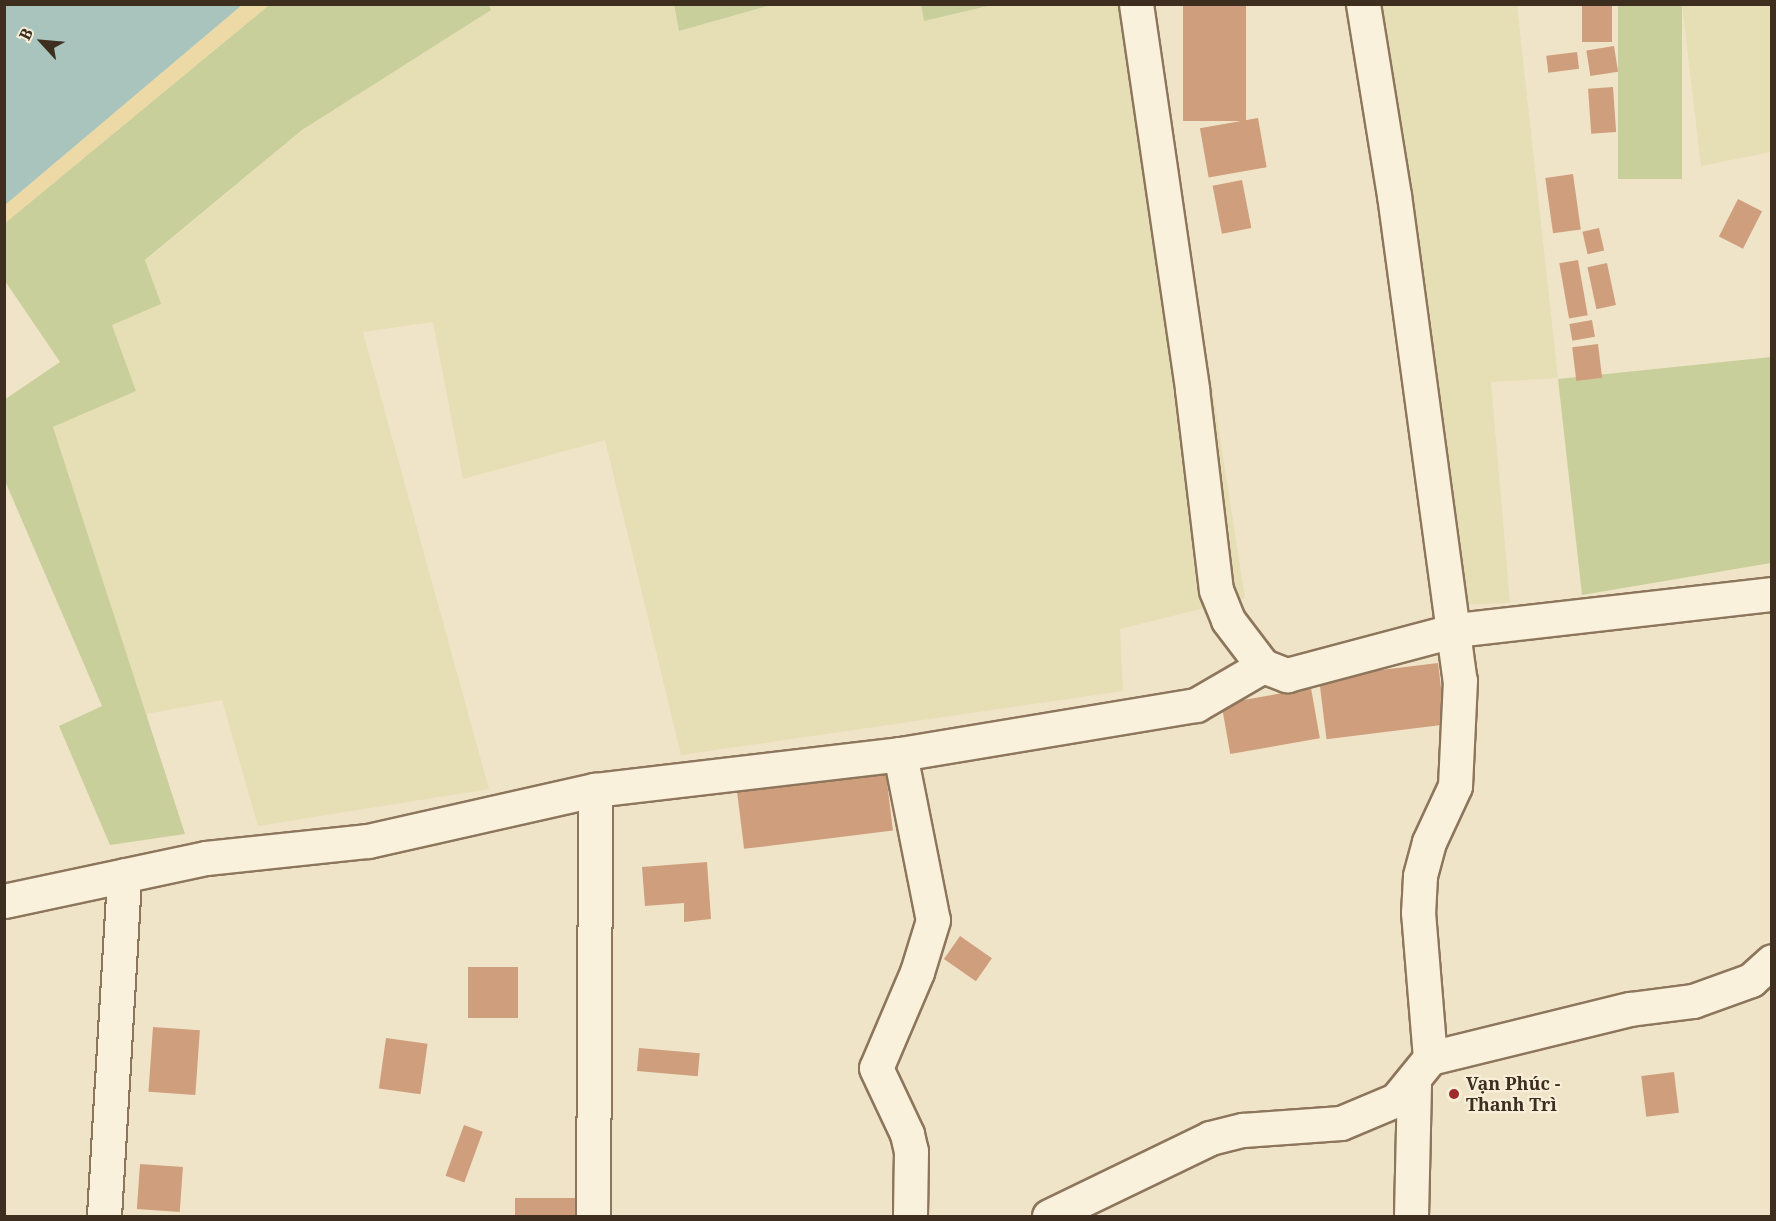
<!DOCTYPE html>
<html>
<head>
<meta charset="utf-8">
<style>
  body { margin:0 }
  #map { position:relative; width:1776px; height:1221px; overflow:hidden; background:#f0e4c8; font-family:"Noto Serif",serif }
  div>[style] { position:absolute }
  .farmland>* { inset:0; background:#e6deb5 }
  .green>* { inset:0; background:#c9cf9b; transform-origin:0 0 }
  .sand>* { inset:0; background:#ecd9a5 }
  .water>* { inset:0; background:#a9c4bc }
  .building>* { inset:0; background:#cf9f7d; transform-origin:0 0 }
  .roads { filter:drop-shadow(2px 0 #8d765c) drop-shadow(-2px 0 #8d765c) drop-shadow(0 2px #8d765c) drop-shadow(0 -2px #8d765c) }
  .minor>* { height:33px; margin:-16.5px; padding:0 16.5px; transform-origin:16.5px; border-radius:16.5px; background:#faf1dc }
  .dots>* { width:16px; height:16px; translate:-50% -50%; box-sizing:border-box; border:3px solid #f7eed8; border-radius:50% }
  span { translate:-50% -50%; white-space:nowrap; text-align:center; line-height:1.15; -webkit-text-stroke:4.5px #f7eed8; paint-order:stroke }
  .poi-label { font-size:18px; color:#3d2e20; font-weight:700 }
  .left { translate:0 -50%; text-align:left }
  .frame { position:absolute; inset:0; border:6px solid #3d2e20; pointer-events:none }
  .north { position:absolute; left:12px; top:12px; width:60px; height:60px; -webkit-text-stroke:4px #f7eed8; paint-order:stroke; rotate:296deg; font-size:16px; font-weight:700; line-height:24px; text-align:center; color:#3d2e20 }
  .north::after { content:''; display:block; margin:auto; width:21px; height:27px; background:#3d2e20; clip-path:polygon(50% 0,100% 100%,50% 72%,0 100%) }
</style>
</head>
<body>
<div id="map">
  <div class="farmland">
    <i style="clip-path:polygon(489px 5px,674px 5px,679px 31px,771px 5px,921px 5px,924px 21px,992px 5px,1153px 5px,1245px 598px,1120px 629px,1123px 691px,681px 755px,605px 440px,463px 479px,433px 322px,363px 332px,489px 789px,258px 826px,222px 700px,146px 714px,53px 427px,136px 391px,112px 325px,145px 261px,302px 130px,490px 10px)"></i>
    <i style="clip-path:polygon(1370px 5px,1517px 5px,1558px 378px,1491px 382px,1510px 603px,1450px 605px)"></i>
    <i style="clip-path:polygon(1682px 5px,1771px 5px,1771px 152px,1701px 166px)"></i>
  </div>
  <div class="green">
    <i style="clip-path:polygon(674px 4px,771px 4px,771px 5px,679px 31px)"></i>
    <i style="clip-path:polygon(921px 4px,992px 4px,992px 5px,924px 21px)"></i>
    <i style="clip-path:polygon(269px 5px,489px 5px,491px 10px,302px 130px,145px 260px,161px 304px,112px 325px,136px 391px,53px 427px,185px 834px,110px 845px,59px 726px,102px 706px,5px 481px,4px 400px,60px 362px,5px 281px,5px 223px)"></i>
    <i style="left:1618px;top:5px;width:64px;height:174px"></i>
    <i style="clip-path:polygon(1771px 357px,1771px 563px,1582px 595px,1558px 379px)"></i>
  </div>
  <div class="sand">
    <i style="clip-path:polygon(242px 5px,269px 5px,5px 223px,5px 205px)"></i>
  </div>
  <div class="water">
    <i style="clip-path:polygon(5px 4px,242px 4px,242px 5px,5px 205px)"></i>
  </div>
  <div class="building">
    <i style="left:1183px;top:4px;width:63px;height:117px"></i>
    <i style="left:1582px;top:4px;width:30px;height:38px"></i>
    <i style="left:1614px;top:46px;width:26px;height:28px;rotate:81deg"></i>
    <i style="left:1577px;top:52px;width:17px;height:31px;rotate:83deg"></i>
    <i style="left:1613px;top:87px;width:45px;height:25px;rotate:86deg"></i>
    <i style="left:1258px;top:118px;width:50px;height:59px;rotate:80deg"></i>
    <i style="left:1573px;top:174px;width:56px;height:28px;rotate:82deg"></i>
    <i style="left:1242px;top:180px;width:49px;height:30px;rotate:79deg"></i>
    <i style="left:1738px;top:199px;width:27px;height:42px;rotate:27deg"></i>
    <i style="left:1599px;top:228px;width:23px;height:17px;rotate:77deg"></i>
    <i style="left:1578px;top:260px;width:56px;height:19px;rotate:80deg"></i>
    <i style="left:1607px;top:263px;width:43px;height:20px;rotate:78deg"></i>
    <i style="left:1592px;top:320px;width:17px;height:23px;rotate:80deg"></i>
    <i style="left:1598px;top:344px;width:34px;height:26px;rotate:83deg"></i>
    <i style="left:1438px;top:663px;width:62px;height:120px;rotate:83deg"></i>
    <i style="left:1311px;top:688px;width:51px;height:91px;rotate:80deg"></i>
    <i style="left:886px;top:774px;width:57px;height:150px;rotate:83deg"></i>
    <i style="clip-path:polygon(707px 862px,711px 919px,684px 922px,684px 903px,645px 906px,642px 867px)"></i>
    <i style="left:960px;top:936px;width:39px;height:28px;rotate:35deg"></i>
    <i style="left:468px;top:967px;width:50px;height:51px"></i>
    <i style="left:153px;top:1027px;width:47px;height:65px;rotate:4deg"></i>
    <i style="left:386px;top:1038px;width:42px;height:51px;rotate:8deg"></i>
    <i style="left:639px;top:1048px;width:61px;height:23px;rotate:5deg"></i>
    <i style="left:1674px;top:1072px;width:41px;height:33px;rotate:83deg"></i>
    <i style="left:464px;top:1125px;width:20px;height:54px;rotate:20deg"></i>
    <i style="left:140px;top:1164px;width:43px;height:45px;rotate:4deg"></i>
    <i style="left:515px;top:1198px;width:68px;height:18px"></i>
  </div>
  <div class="roads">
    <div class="minor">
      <i style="left:1136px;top:4px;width:389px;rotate:81.7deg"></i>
      <i style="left:1192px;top:389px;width:202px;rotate:83.2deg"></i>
      <i style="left:1216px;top:590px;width:32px;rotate:68deg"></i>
      <i style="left:1228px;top:620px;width:58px;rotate:52.7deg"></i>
      <i style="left:1263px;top:666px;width:26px;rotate:21deg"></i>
      <i style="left:1287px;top:675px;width:175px;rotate:-14.9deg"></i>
      <i style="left:1456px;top:630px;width:318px;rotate:-6.5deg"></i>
      <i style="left:1363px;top:4px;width:193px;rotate:80.8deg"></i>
      <i style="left:1394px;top:195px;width:489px;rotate:82.3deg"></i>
      <i style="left:1460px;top:680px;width:106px;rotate:92.7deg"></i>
      <i style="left:1455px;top:786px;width:62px;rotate:114.9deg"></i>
      <i style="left:1429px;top:842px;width:35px;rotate:105deg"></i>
      <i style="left:1420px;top:876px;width:36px;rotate:93deg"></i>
      <i style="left:1418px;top:912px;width:146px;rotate:85.3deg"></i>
      <i style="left:900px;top:754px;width:169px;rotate:78.8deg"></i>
      <i style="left:933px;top:920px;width:54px;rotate:107.1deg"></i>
      <i style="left:917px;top:972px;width:104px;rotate:113.1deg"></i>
      <i style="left:876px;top:1068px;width:73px;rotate:64.8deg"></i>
      <i style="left:907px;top:1134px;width:17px;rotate:77deg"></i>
      <i style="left:911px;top:1151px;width:65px;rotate:90.9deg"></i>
      <i style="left:4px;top:901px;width:207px;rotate:-12deg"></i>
      <i style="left:206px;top:858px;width:163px;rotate:-6deg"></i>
      <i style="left:368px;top:841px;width:233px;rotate:-12.7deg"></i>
      <i style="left:595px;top:790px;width:307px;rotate:-6.7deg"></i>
      <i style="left:900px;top:754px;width:300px;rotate:-9.4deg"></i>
      <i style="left:1196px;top:705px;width:78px;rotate:-30.2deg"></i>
      <i style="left:104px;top:1216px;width:341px;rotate:-86.6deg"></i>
      <i style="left:593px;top:1216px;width:426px;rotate:-89.7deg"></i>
      <i style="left:1049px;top:1216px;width:179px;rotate:-25.8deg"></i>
      <i style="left:1210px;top:1138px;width:34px;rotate:-14deg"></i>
      <i style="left:1243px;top:1130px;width:98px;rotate:-4.1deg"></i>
      <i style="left:1341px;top:1123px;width:60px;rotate:-22.7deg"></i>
      <i style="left:1396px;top:1100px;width:54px;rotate:-51deg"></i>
      <i style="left:1430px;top:1058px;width:206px;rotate:-13.8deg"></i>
      <i style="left:1630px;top:1009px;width:64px;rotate:-7.2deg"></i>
      <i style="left:1693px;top:1001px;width:62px;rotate:-19.9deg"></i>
      <i style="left:1751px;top:980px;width:28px;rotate:-42deg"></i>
      <i style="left:1411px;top:1216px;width:136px;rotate:-88.7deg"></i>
    </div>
  </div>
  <div class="dots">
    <i style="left:1454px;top:1094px;background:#9e2a2b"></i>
  </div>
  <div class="poi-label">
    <span class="left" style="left:1466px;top:1094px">Vạn Phúc -<br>Thanh Trì</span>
  </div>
  <div class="frame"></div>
  <div class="north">B</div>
</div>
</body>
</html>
